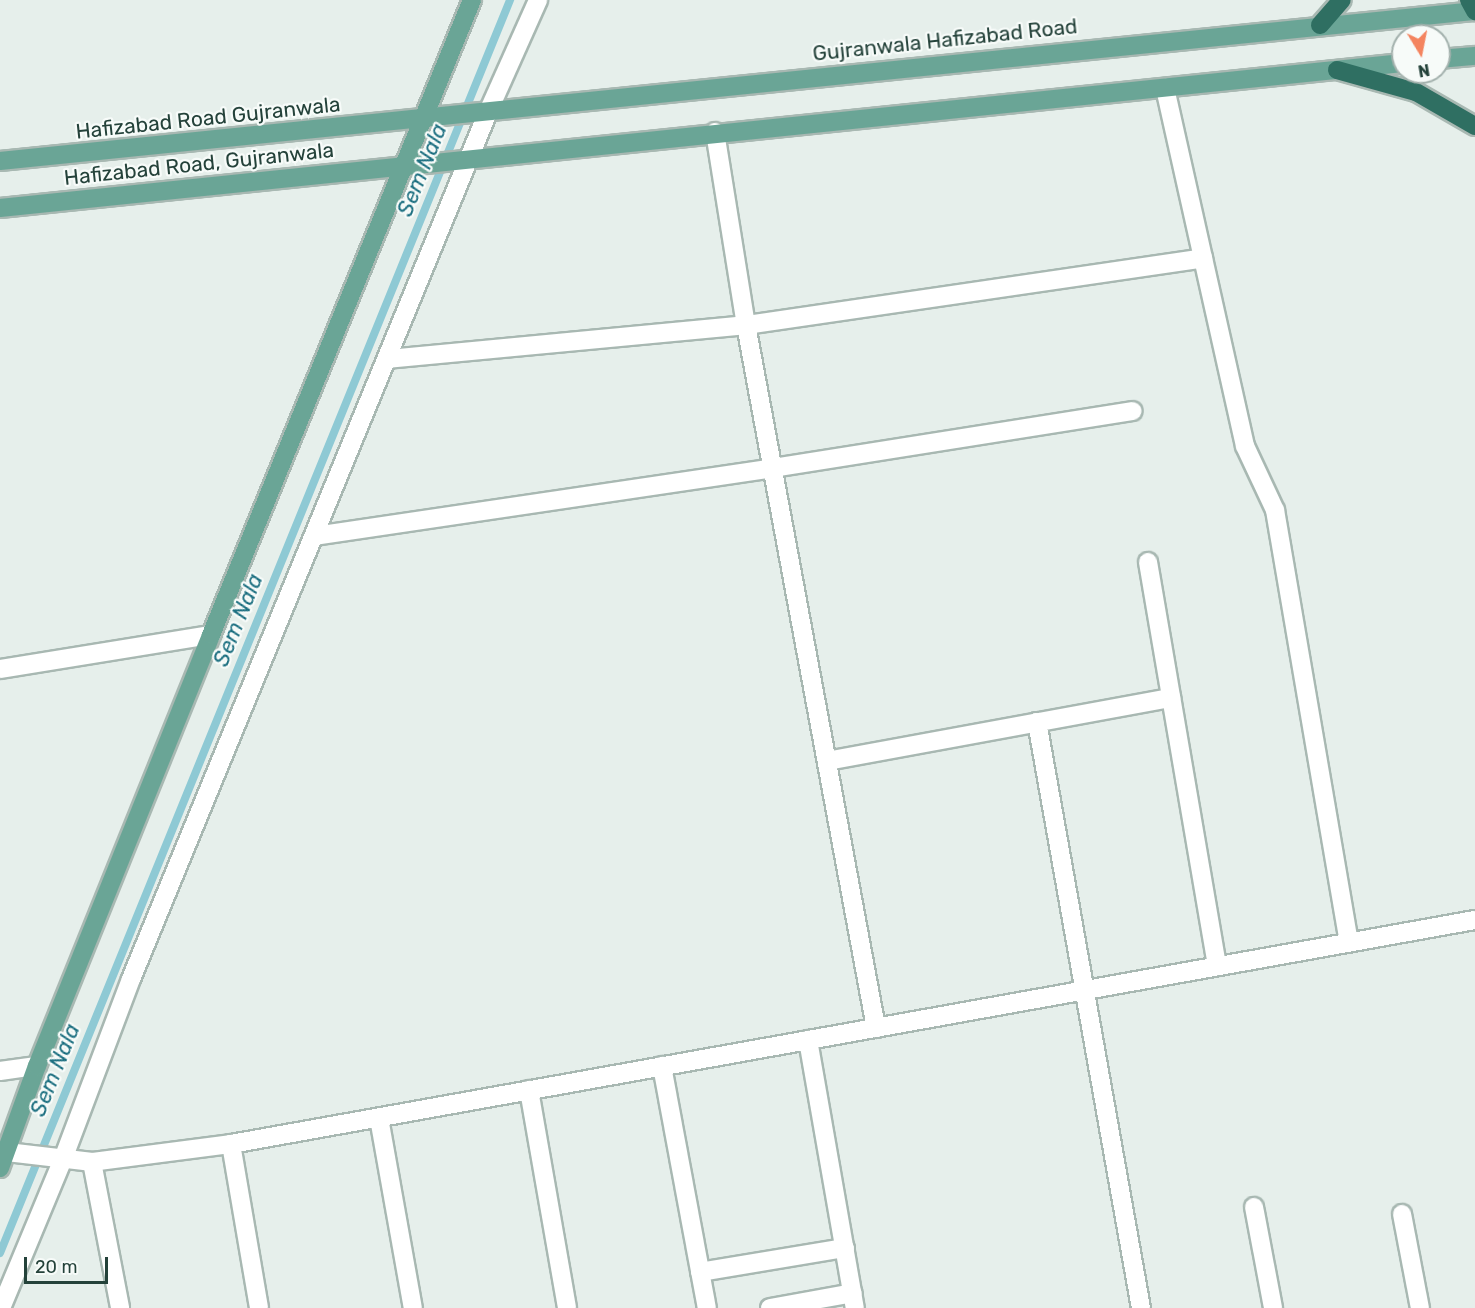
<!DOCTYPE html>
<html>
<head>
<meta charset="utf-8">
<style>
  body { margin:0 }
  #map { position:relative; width:1475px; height:1308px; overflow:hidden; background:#e6efeb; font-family:Rubik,sans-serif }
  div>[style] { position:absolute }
  .stream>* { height:8px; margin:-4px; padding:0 4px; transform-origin:4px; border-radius:4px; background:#8ec9d4 }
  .roads { filter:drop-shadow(2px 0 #a8b8b2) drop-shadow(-2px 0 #a8b8b2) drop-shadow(0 2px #a8b8b2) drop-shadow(0 -2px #a8b8b2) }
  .minor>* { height:18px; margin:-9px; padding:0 9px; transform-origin:9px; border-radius:9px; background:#fff }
  .major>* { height:18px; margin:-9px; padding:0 9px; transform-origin:9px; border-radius:9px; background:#6aa596 }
  .highway>* { height:18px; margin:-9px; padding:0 9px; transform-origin:9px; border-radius:9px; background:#2f6f62 }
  span { translate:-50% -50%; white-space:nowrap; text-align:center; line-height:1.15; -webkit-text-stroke:4.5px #f7fbf9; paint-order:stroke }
  .street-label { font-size:21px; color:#24423a }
  .water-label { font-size:22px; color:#1c6f80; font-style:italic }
  .north { position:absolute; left:1391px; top:24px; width:60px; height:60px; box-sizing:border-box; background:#f7fbf9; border:2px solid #a3b1ad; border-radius:50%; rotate:170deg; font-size:16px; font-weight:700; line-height:24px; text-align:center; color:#24423a }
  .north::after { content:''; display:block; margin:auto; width:21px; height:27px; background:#f4845f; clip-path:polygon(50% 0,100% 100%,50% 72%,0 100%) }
  .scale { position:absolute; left:24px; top:1257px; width:84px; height:27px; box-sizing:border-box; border:3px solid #24423a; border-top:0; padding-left:8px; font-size:18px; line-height:21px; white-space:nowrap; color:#24423a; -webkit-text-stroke:4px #f7fbf9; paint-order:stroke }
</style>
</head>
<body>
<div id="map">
  <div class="stream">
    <i style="left:0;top:1253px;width:1353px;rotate:-67.85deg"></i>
  </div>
  <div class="roads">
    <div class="minor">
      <i style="left:1165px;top:88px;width:367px;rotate:77.4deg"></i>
      <i style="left:1245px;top:446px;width:71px;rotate:64.9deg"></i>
      <i style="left:1275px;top:510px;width:438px;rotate:80.3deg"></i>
      <i style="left:715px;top:132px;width:195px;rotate:80.9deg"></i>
      <i style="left:746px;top:325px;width:715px;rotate:79.52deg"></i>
      <i style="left:387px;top:359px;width:361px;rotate:-5.4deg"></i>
      <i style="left:746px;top:325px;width:462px;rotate:-8.3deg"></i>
      <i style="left:314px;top:536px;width:464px;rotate:-8.4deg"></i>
      <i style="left:773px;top:468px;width:364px;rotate:-9deg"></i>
      <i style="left:1148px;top:562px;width:410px;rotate:80.3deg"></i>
      <i style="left:0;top:669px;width:214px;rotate:-9.2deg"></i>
      <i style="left:1037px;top:722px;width:595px;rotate:79.94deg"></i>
      <i style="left:827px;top:761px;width:350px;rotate:-10.4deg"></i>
      <i style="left:808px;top:1040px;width:272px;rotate:80.1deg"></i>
      <i style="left:662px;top:1066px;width:246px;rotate:79.5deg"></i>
      <i style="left:0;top:1071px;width:37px;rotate:-8deg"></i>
      <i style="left:529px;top:1090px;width:221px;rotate:80.1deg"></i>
      <i style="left:379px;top:1118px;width:193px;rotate:79.9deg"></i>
      <i style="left:231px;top:1144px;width:166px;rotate:80.3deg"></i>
      <i style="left:7px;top:1152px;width:86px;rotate:6.7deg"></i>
      <i style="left:92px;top:1162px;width:140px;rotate:-7.4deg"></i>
      <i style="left:231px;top:1144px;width:1264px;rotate:-10.21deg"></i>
      <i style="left:92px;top:1162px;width:149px;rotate:79.1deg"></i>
      <i style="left:1254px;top:1207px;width:103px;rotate:79.3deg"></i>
      <i style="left:1402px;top:1214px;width:96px;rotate:79.2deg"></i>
      <i style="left:700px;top:1272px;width:147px;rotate:-9.4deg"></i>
      <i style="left:1px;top:1308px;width:161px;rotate:-67.4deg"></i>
      <i style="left:63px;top:1159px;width:192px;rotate:-69.3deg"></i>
      <i style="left:131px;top:979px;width:938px;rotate:-67.62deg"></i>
      <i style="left:488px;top:112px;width:123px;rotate:-65.9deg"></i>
      <i style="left:770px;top:1308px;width:84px;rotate:-10.2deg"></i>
    </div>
    <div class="major">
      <i style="left:1439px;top:59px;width:36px;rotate:-5deg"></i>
      <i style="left:0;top:161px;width:1483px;rotate:-5.81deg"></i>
      <i style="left:0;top:208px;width:1410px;rotate:-5.9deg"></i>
      <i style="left:0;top:1168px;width:109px;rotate:-70.1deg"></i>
      <i style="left:37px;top:1066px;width:465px;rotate:-68deg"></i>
      <i style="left:211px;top:635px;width:687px;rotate:-67.66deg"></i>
    </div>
    <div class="highway">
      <i style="left:1469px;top:0;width:13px;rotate:61deg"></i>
      <i style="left:1320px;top:25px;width:33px;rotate:-49deg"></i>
      <i style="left:1337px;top:70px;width:82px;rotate:15.6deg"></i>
      <i style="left:1416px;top:92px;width:68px;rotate:30deg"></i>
    </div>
  </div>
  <div class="street-label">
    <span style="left:945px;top:40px;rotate:-6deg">Gujranwala Hafizabad Road</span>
    <span style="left:208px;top:118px;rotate:-6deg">Hafizabad Road Gujranwala</span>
    <span style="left:199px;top:164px;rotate:-6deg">Hafizabad Road, Gujranwala</span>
  </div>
  <div class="water-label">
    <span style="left:422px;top:170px;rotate:-68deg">Sem Nala</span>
    <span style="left:238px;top:620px;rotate:-68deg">Sem Nala</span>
    <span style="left:55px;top:1070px;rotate:-68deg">Sem Nala</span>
  </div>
  <div class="north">N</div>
  <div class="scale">20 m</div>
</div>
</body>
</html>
